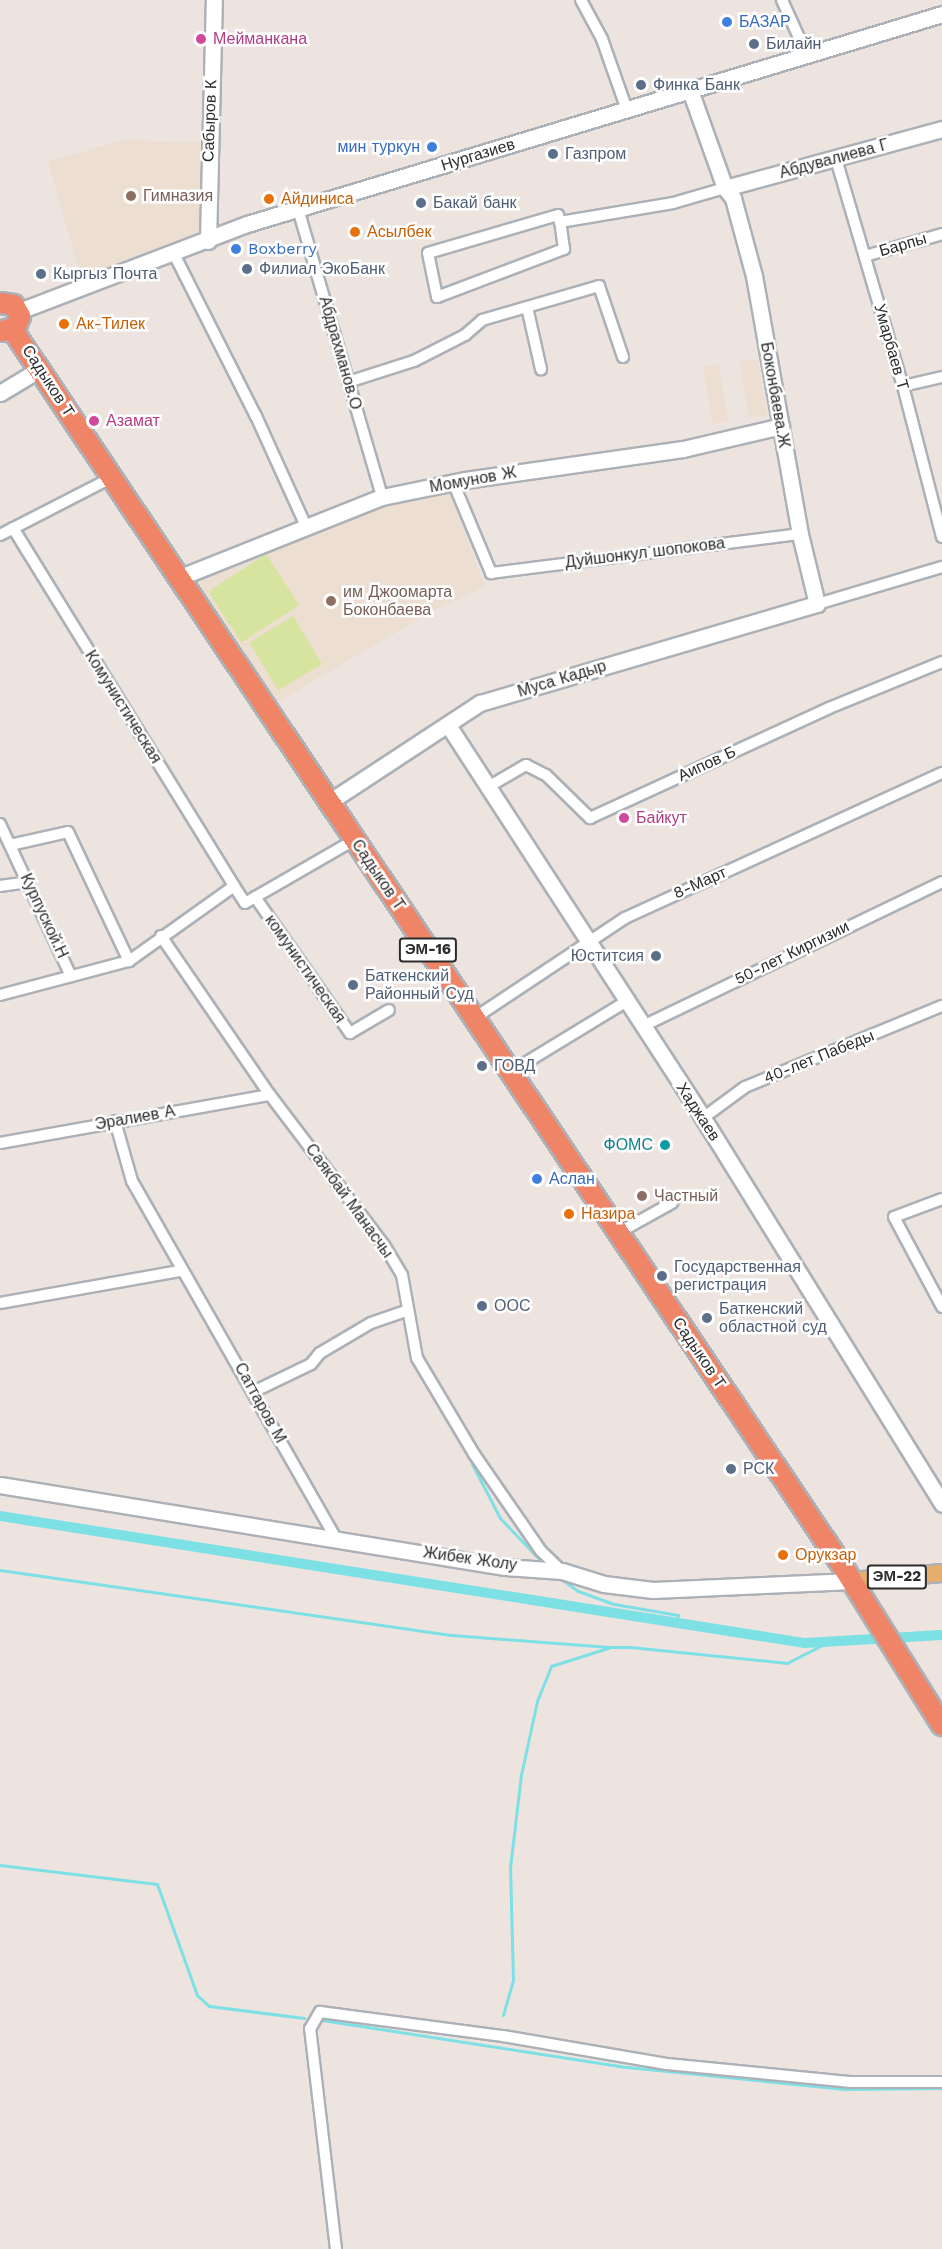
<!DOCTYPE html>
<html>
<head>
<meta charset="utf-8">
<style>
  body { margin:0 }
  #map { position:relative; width:942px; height:2249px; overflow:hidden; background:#ede4e0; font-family:"Work Sans",sans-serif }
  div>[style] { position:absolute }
  .education>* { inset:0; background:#ecded1; transform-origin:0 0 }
  .pitch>* { inset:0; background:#d6e49f; transform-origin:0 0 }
  .stream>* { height:3px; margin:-1.5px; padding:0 1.5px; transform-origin:1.5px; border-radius:1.5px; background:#7de0e5 }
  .canal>* { height:10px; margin:-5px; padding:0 5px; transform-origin:5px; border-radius:5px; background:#7de0e5 }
  .roads { filter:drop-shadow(2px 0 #acb1b7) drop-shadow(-2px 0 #acb1b7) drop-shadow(0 2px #acb1b7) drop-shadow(0 -2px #acb1b7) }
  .street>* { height:10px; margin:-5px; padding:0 5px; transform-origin:5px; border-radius:5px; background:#fff }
  .secondary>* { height:15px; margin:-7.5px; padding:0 7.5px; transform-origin:7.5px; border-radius:7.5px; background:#fff }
  .primary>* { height:16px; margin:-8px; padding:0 8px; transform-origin:8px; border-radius:8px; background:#e5ae6d }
  .highway>* { height:20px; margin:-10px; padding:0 10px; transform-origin:10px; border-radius:10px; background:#f08467 }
  .dots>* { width:16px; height:16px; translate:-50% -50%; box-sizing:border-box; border:3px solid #fff; border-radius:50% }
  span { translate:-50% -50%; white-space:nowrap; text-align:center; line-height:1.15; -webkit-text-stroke:5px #fff; paint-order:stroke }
  .shield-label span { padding:2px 4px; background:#fff; border:2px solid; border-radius:4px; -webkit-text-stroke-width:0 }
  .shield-label { font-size:15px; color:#2c2c2c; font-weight:700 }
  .shop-label { font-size:16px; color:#366cbe }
  .left { translate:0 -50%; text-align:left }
  .right { translate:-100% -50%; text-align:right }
  .hotel-label { font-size:16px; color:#b23c85 }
  .service-label { font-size:16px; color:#4e5e75 }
  .street-label { font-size:16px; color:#2c2c2c }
  .education-label { font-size:16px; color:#785e54 }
  .food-label { font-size:16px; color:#c56008 }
  .culture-label { font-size:16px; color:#0d838f }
</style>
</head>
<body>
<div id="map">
  <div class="education">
    <i style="clip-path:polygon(123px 140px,208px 143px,200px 231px,81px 277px,48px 162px)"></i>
    <i style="left:758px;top:359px;width:57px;height:18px;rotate:81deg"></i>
    <i style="left:719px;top:364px;width:58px;height:16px;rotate:81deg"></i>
    <i style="clip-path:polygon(448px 489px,485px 586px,425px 615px,273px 705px,195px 580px,380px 503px)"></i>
  </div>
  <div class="pitch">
    <i style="left:266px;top:554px;width:61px;height:69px;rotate:57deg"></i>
    <i style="left:293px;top:616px;width:56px;height:51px;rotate:59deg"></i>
  </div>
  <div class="stream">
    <i style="left:472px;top:1464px;width:61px;rotate:62.6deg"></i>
    <i style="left:500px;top:1518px;width:58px;rotate:46.4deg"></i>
    <i style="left:0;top:1570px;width:457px;rotate:8.2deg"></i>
    <i style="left:452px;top:1635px;width:157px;rotate:4.4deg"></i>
    <i style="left:560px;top:1578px;width:22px;rotate:36deg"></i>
    <i style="left:578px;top:1591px;width:38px;rotate:20deg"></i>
    <i style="left:614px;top:1604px;width:65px;rotate:9.8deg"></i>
    <i style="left:678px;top:1615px;width:8px;rotate:104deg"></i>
    <i style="left:0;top:1865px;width:158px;rotate:6.9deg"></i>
    <i style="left:157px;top:1884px;width:118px;rotate:70.2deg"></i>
    <i style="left:197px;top:1995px;width:16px;rotate:43deg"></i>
    <i style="left:209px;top:2006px;width:96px;rotate:7.2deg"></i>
    <i style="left:503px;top:2015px;width:36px;rotate:-74deg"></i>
    <i style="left:513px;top:1980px;width:112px;rotate:-91.5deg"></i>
    <i style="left:510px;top:1868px;width:94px;rotate:-83.3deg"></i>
    <i style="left:521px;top:1775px;width:76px;rotate:-77.8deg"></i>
    <i style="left:537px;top:1701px;width:38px;rotate:-68deg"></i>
    <i style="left:551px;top:1666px;width:63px;rotate:-17.6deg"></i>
    <i style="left:611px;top:1647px;width:19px"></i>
    <i style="left:630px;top:1647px;width:158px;rotate:5.8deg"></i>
    <i style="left:787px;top:1663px;width:42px;rotate:-27.2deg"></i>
    <i style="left:322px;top:2020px;width:309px;rotate:8.8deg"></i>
    <i style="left:627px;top:2067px;width:219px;rotate:5.8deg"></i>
    <i style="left:845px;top:2089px;width:97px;rotate:-0.6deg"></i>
  </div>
  <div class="canal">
    <i style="left:0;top:1516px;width:815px;rotate:8.97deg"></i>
    <i style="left:805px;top:1643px;width:137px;rotate:-3.3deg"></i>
  </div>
  <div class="roads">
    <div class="street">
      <i style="left:581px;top:0;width:44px;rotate:61.7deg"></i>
      <i style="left:602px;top:39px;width:75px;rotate:70.6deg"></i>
      <i style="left:782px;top:0;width:60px;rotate:65.6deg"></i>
      <i style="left:836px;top:159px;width:237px;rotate:73.6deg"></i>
      <i style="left:903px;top:386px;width:156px;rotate:75.5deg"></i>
      <i style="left:298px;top:209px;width:300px;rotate:73.7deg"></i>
      <i style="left:560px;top:222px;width:7px;rotate:-106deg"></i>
      <i style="left:558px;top:215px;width:135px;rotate:163.7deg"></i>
      <i style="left:428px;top:253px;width:45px;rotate:78.4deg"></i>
      <i style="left:437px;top:297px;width:136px;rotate:-20.7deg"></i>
      <i style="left:564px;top:249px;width:27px;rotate:-98deg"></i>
      <i style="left:560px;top:222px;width:115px;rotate:-9.5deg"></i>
      <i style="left:673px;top:203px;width:54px;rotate:-16.1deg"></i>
      <i style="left:174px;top:254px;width:182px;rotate:63.2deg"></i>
      <i style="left:256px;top:416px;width:121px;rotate:65.6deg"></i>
      <i style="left:865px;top:256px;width:80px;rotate:-15.9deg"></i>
      <i style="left:527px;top:307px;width:64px;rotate:77.3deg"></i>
      <i style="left:348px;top:382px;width:69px;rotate:-17.7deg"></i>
      <i style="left:414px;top:361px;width:57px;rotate:-27deg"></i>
      <i style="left:465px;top:335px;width:23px;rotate:-41deg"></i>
      <i style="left:482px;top:320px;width:122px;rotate:-16.2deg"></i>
      <i style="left:599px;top:286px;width:75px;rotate:71.3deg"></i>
      <i style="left:903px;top:386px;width:40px;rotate:-13deg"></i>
      <i style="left:453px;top:482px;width:99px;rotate:67.3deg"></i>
      <i style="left:491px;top:573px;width:311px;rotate:-7.2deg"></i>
      <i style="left:13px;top:528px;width:421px;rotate:58.3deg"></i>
      <i style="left:0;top:535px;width:125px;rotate:-27.2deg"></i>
      <i style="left:817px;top:604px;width:130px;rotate:-16.5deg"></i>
      <i style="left:488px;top:787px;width:44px;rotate:-30.1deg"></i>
      <i style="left:526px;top:765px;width:22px;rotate:27deg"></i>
      <i style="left:546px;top:775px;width:62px;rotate:44.3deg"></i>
      <i style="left:590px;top:818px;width:263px;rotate:-24.7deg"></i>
      <i style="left:829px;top:708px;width:122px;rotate:-22.2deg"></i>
      <i style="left:0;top:824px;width:168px;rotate:65deg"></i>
      <i style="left:10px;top:845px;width:59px;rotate:-12.6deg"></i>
      <i style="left:68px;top:832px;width:143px;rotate:64.7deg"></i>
      <i style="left:0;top:886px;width:28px;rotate:-8deg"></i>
      <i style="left:255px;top:897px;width:166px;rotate:55.1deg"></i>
      <i style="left:350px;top:1033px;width:45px;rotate:-30.5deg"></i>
      <i style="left:161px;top:936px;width:193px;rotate:55.6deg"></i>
      <i style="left:270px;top:1095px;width:188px;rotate:52.8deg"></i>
      <i style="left:384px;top:1245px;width:35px;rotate:59deg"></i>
      <i style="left:402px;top:1275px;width:84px;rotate:79.8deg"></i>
      <i style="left:417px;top:1358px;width:112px;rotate:59.3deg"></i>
      <i style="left:474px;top:1454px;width:118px;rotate:55.4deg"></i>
      <i style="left:541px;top:1551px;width:29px;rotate:44deg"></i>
      <i style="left:0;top:995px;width:133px;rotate:-14.8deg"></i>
      <i style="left:129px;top:961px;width:129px;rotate:-35.5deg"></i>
      <i style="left:234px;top:886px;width:20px;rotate:57deg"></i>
      <i style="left:245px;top:903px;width:126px;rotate:-30deg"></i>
      <i style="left:473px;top:1019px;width:182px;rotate:-33.6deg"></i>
      <i style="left:625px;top:918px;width:349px;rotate:-24.6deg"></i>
      <i style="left:643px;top:1026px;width:332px;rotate:-25.7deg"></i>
      <i style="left:509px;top:1073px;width:138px;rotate:-31.4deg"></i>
      <i style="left:703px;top:1118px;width:52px;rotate:-36.4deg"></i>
      <i style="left:745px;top:1087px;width:213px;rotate:-22.4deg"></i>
      <i style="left:115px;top:1121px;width:62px;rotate:74.2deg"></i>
      <i style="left:132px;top:1181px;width:411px;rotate:60.3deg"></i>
      <i style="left:0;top:1143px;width:274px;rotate:-10.1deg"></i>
      <i style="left:942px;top:1199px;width:51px;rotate:159.4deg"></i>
      <i style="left:894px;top:1217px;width:102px;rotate:61.9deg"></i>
      <i style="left:618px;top:1233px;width:62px;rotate:-29.1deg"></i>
      <i style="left:0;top:1303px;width:183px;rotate:-10.1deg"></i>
      <i style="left:253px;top:1392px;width:64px;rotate:-25.8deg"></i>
      <i style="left:311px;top:1364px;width:14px;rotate:-51deg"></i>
      <i style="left:320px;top:1353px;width:59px;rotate:-30.5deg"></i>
      <i style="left:371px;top:1323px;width:39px;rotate:-19deg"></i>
      <i style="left:336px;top:2249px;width:222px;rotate:-96.7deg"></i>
      <i style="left:310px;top:2029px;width:20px;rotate:-60deg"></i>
      <i style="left:320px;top:2012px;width:185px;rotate:7.5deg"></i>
      <i style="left:503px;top:2036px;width:166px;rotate:9.7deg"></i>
      <i style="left:667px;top:2064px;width:183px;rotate:5.6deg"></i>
      <i style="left:849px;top:2082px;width:93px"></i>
    </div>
    <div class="secondary">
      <i style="left:725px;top:188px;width:225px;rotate:-15.2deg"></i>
      <i style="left:208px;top:241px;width:241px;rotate:-88.6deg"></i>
      <i style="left:19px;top:311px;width:244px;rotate:-20.9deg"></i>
      <i style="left:247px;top:224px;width:726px;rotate:-16.81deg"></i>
      <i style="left:0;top:393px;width:47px;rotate:-31deg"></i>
      <i style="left:178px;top:578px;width:219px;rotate:-21.7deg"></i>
      <i style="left:382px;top:497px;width:85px;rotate:-11.6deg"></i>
      <i style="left:465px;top:480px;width:220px;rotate:-8.1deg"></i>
      <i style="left:683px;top:449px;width:101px;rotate:-13.2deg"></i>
      <i style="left:448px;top:725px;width:468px;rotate:57deg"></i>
      <i style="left:703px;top:1118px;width:454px;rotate:58.2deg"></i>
      <i style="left:329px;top:802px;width:181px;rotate:-33.3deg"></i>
      <i style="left:480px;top:703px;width:351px;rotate:-16.4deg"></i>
      <i style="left:817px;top:604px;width:72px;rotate:-103.7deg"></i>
      <i style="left:800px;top:534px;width:262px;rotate:-100.1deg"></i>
      <i style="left:754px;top:276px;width:81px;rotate:-105.1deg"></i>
      <i style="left:733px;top:198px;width:13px;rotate:-129deg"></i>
      <i style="left:725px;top:188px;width:104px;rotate:-109.7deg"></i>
      <i style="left:0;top:1485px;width:512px;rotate:9.22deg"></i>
      <i style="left:505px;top:1567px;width:57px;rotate:4deg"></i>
      <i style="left:562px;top:1571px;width:44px;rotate:17.2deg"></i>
      <i style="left:604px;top:1584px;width:49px;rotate:7deg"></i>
      <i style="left:653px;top:1590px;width:199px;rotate:-2.6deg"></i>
    </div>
    <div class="primary">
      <i style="left:852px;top:1581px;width:90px;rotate:-5.1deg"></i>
    </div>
    <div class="highway">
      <i style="left:0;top:303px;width:14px;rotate:8deg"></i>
      <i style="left:14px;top:305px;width:13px;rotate:61deg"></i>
      <i style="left:20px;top:316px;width:12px;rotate:110deg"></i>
      <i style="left:16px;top:327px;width:14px;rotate:163deg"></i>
      <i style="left:12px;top:329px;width:1495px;rotate:56.13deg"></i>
      <i style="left:845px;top:1570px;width:183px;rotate:58deg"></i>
    </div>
  </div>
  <div class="dots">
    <i style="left:727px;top:22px;background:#3f7fe0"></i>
    <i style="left:201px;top:39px;background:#d1479c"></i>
    <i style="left:754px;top:44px;background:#5c6f8a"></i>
    <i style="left:641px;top:85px;background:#5c6f8a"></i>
    <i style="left:432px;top:147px;background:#3f7fe0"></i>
    <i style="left:553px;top:154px;background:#5c6f8a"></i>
    <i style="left:131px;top:196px;background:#8d6e63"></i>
    <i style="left:269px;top:199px;background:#e8710a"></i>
    <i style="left:421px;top:203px;background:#5c6f8a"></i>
    <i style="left:355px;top:232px;background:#e8710a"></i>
    <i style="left:236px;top:249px;background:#3f7fe0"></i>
    <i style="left:247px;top:269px;background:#5c6f8a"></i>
    <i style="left:41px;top:274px;background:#5c6f8a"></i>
    <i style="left:64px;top:324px;background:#e8710a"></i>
    <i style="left:94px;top:421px;background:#d1479c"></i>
    <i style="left:331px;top:601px;background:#8d6e63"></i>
    <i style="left:624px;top:818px;background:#d1479c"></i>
    <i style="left:656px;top:956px;background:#5c6f8a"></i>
    <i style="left:353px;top:985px;background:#5c6f8a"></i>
    <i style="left:482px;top:1066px;background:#5c6f8a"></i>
    <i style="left:665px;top:1145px;background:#0f9aa8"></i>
    <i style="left:537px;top:1179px;background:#3f7fe0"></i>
    <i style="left:642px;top:1196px;background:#8d6e63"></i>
    <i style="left:569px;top:1214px;background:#e8710a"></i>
    <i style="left:662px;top:1276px;background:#5c6f8a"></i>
    <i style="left:482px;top:1306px;background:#5c6f8a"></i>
    <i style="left:707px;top:1318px;background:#5c6f8a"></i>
    <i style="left:731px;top:1469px;background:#5c6f8a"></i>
    <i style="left:783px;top:1555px;background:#e8710a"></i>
  </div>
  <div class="shield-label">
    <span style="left:428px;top:950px">ЭМ-16</span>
    <span style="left:897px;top:1577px">ЭМ-22</span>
  </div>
  <div class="shop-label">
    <span class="left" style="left:739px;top:22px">БАЗАР</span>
    <span class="right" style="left:420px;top:147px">мин туркун</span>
    <span class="left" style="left:248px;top:249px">Boxberry</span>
    <span class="left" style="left:549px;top:1179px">Аслан</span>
  </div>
  <div class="hotel-label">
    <span class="left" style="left:213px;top:39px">Мейманкана</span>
    <span class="left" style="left:106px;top:421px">Азамат</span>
    <span class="left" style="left:636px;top:818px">Байкут</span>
  </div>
  <div class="service-label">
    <span class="left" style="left:766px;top:44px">Билайн</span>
    <span class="left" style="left:653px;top:85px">Финка Банк</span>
    <span class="left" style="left:565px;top:154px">Газпром</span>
    <span class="left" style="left:433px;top:203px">Бакай банк</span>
    <span class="left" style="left:259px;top:269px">Филиал ЭкоБанк</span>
    <span class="left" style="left:53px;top:274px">Кыргыз Почта</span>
    <span class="right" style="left:644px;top:956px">Юститсия</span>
    <span class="left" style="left:365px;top:985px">Баткенский<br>Районный Суд</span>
    <span class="left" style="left:494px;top:1066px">ГОВД</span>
    <span class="left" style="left:674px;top:1276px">Государственная<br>регистрация</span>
    <span class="left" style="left:494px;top:1306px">ООС</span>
    <span class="left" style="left:719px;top:1318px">Баткенский<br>областной суд</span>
    <span class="left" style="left:743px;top:1469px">РСК</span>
  </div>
  <div class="street-label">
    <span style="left:210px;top:121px;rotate:-88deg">Сабыров К</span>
    <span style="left:478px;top:155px;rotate:-17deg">Нургазиев</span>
    <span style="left:834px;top:159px;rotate:-15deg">Абдувалиева Г</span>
    <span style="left:903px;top:245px;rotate:-16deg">Барпы</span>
    <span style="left:891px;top:347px;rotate:74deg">Умарбаев Т</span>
    <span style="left:340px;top:353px;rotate:74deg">Абдрахманов.О</span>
    <span style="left:48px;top:381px;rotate:57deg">Садыков Т</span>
    <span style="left:775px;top:395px;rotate:80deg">Боконбаева.Ж</span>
    <span style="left:473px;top:480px;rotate:-10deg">Момунов Ж</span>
    <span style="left:645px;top:553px;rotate:-7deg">Дуйшонкул шопокова</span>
    <span style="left:562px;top:679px;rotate:-17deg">Муса Кадыр</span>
    <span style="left:123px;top:707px;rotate:58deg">Комунистическая</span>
    <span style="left:707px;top:764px;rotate:-25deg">Аипов Б</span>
    <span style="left:378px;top:875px;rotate:56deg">Садыков Т</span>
    <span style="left:700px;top:883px;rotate:-24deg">8-Март</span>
    <span style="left:44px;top:916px;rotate:65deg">Курпуской.Н</span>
    <span style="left:792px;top:953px;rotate:-26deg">50-лет Киргизии</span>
    <span style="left:305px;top:969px;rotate:55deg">комунистическая</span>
    <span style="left:819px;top:1057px;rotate:-22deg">40-лет Пабеды</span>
    <span style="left:698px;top:1112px;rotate:57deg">Хаджаев</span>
    <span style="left:135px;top:1118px;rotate:-10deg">Эралиев А</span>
    <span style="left:349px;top:1201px;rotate:54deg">Саякбай Манасчы</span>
    <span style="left:699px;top:1353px;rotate:56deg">Садыков Т</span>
    <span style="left:260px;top:1403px;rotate:61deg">Саттаров М</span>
    <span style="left:470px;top:1559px;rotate:8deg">Жибек Жолу</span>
  </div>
  <div class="education-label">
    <span class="left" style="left:143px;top:196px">Гимназия</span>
    <span class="left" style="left:343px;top:601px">им Джоомарта<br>Боконбаева</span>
    <span class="left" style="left:654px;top:1196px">Частный</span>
  </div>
  <div class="food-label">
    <span class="left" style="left:281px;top:199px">Айдиниса</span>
    <span class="left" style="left:367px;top:232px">Асылбек</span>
    <span class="left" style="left:76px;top:324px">Ак-Тилек</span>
    <span class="left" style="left:581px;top:1214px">Назира</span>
    <span class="left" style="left:795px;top:1555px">Орукзар</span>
  </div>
  <div class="culture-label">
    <span class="right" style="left:653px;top:1145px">ФОМС</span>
  </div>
</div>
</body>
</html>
